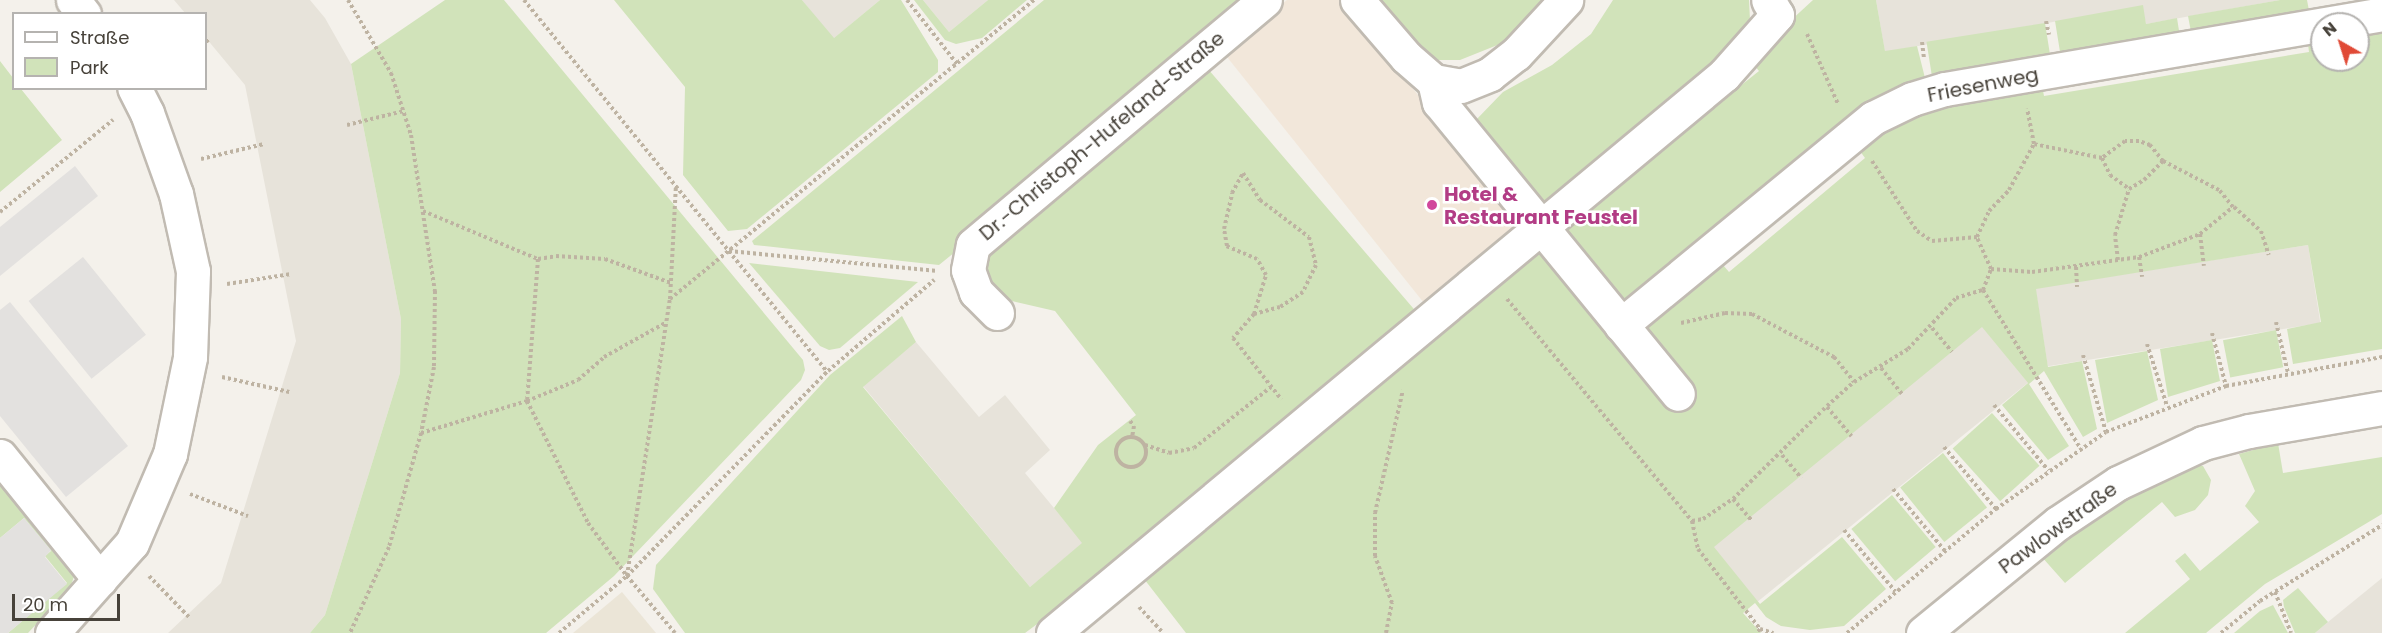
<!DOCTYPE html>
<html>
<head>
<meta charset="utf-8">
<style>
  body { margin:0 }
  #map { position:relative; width:2382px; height:633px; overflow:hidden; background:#f4f1eb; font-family:Poppins,sans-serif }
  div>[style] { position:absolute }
  .residential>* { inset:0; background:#e7e3da; transform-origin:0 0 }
  .commercial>* { inset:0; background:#f2e7da }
  .education>* { inset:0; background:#ebe5d7 }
  .green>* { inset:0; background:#d1e3ba; transform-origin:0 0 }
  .parking>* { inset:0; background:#e3e1df; transform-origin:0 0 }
  .path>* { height:4px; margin-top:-2px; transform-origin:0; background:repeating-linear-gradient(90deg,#beb3a2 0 3px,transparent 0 6px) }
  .path>.ring { margin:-2px; padding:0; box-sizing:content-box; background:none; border:4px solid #beb3a2; border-radius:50% }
  .roads { filter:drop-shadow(2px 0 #c1bbb2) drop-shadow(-2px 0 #c1bbb2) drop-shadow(0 2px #c1bbb2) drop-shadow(0 -2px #c1bbb2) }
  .minor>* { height:33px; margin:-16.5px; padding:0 16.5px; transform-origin:16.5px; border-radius:16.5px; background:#fff }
  .dots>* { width:16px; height:16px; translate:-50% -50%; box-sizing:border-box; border:3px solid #fff; border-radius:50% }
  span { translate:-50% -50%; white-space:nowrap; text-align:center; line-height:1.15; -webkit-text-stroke:5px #fff; paint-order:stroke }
  .street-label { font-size:20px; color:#47423a }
  .hotel-label { font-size:20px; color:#b23c85; font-weight:700 }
  .left { translate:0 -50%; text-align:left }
  .legend { position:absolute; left:12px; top:12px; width:195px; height:78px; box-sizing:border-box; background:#fff; border:2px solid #b5b3b0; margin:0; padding:8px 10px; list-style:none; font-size:18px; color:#47423a }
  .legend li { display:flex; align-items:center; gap:12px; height:30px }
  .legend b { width:30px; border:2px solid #b5b3b0 }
  .north { position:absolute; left:2310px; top:12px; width:60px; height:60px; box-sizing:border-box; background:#fff; border:2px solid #b5b3b0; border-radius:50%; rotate:321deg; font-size:16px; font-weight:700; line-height:24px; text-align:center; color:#47423a }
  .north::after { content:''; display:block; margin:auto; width:21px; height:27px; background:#e04a36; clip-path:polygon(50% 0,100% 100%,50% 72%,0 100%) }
  .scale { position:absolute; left:12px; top:594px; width:108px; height:27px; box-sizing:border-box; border:3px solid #47423a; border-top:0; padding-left:8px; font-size:18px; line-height:21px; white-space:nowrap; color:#47423a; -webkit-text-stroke:4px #fff; paint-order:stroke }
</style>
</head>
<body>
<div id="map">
  <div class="residential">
    <i style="clip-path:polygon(174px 0,310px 0,325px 18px,351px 64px,401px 319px,400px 373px,325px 615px,310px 633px,168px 633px,221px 583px,296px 341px,245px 85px,206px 38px,206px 14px,185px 13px)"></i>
    <i style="clip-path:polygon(802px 0,880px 0,833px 39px)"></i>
    <i style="clip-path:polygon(923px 0,988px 0,949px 32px)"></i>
    <i style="clip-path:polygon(1876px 0,2280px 0,2146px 24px,2142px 6px,1885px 52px)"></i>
    <i style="left:2308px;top:245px;width:79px;height:276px;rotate:81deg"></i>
    <i style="left:1982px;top:326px;width:73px;height:348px;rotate:51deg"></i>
    <i style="clip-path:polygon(916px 342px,979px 417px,1005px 395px,1050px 450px,1025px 473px,1083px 543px,1030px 587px,863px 386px)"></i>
    <i style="clip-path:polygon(2382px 578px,2382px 633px,2315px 633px,2328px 622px)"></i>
  </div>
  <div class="commercial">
    <i style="clip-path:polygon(1287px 0,1339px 0,1528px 227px,1428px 308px,1223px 52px)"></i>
  </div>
  <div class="education">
    <i style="clip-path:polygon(622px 592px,656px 633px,573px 633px)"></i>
  </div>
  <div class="green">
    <i style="clip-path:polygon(445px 0,504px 0,803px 360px,805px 370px,801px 380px,614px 576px,546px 633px,310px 633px,325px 615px,400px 373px,401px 319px,351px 64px)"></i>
    <i style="clip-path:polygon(614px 0,802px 0,834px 38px,880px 0,901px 0,938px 60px,938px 72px,747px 229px,728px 231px,683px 175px,685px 87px)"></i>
    <i style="clip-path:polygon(914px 0,923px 0,949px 32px,988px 0,1027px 0,982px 38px,956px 44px,945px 40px)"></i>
    <i style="clip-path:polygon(1044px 0,1246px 0,960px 239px,955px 252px,939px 265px,754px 245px,752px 241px)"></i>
    <i style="clip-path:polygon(1371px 0,1552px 0,1500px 44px,1460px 60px,1433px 60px,1411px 48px)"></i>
    <i style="clip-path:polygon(1613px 0,1749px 0,1750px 20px,1744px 37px,1548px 210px,1475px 121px,1503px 92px,1552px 65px,1591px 34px)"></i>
    <i style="clip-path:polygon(1813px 0,1876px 0,1885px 51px,1917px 46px,1927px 86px,1628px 304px,1614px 302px,1554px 227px,1732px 79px,1739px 87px,1759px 71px,1749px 59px)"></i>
    <i style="clip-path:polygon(2280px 0,2307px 0,2310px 16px,2192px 37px,2188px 16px)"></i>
    <i style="clip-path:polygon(2143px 5px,2146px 24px,2177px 18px,2180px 37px,2061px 58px,2055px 21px)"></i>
    <i style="left:2045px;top:23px;width:37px;height:120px;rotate:81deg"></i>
    <i style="clip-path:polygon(2382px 24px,2382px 349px,2293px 364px,2287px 329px,2321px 322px,2308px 245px,2036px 289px,2048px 367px,2082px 361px,2097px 429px,2083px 437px,2044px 371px,2029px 384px,2069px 446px,2048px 460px,2002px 405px,2028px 383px,1982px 327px,1714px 547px,1760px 604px,1842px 537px,1886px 589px,1844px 626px,1810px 630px,1781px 626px,1766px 617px,1755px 603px,1743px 613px,1761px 633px,1186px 633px,1141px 575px,1110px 570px,1025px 633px,685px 633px,653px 589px,656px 565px,830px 375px,902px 316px,916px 342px,863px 387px,1030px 587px,1082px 543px,1054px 508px,1098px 445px,1136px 415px,1055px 311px,1012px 301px,991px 286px,984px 251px,1195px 66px,1208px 69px,1431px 329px,1540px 243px,1617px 336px,1717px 258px,1729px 272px,1865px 158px,1857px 147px,1919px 109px,2041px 80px,2044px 96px,2309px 52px,2307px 36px,2322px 34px,2322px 60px,2358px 60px,2358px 28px)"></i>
    <i style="clip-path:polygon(0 61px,13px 78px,14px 88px,21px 89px,62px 140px,0 192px)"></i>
    <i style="clip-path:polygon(749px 263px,918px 282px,840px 348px,829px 350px,820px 346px)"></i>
    <i style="left:2276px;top:330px;width:38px;height:54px;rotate:79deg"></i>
    <i style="clip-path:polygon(2212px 340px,2220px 381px,2168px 397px,2160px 349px)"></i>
    <i style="clip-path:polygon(2147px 351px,2158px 400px,2107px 423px,2095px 360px)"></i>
    <i style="left:1992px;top:413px;width:71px;height:53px;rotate:48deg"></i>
    <i style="clip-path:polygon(2278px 443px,2283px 473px,2382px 457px,2382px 514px,2265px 584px,2206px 633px,2125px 633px,2190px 579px,2175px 561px,2185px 553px,2200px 571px,2259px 522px,2245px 506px,2255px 491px,2239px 454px)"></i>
    <i style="left:1943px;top:453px;width:70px;height:55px;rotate:51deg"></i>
    <i style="clip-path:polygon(2192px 464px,2203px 466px,2211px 480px,2208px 495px,2195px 510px,2175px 517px,2162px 502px,2065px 583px,2041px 556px,2133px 490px)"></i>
    <i style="clip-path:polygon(0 474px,76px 571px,70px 588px,28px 633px,8px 633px,67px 583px,45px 556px,51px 551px,24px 518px,0 538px)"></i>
    <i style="left:1892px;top:495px;width:68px;height:53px;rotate:50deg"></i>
    <i style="clip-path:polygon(2298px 588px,2328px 622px,2315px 633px,2295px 633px,2284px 607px,2283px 600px)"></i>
    <i style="clip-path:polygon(2273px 605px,2288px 633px,2234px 633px,2260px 611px)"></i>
  </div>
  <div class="parking">
    <i style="clip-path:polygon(75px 166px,98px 196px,0 276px,0 227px)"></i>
    <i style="left:83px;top:257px;width:100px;height:70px;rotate:51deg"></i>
    <i style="clip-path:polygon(10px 302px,128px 446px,66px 497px,0 416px,0 310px)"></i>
    <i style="clip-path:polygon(24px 518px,51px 550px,45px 557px,67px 584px,8px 633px,0 633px,0 538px)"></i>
  </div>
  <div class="path">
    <i style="left:348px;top:0;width:85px;rotate:59.5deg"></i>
    <i style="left:391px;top:73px;width:65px;rotate:72.1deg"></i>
    <i style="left:411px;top:135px;width:158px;rotate:81.3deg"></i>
    <i style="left:435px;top:291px;width:76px;rotate:90.8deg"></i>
    <i style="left:434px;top:367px;width:67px;rotate:101.1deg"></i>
    <i style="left:421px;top:433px;width:118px;rotate:105.7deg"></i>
    <i style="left:389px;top:547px;width:94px;rotate:114.4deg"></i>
    <i style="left:524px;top:0;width:479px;rotate:50.8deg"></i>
    <i style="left:907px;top:0;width:81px;rotate:52deg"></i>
    <i style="left:2046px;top:21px;width:14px;rotate:78deg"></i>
    <i style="left:1807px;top:34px;width:77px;rotate:66.1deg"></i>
    <i style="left:206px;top:42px;width:4px;rotate:-45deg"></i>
    <i style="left:1922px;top:42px;width:17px;rotate:83deg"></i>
    <i style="left:347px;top:125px;width:59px;rotate:-13.8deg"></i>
    <i style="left:2102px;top:158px;width:19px;rotate:65deg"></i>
    <i style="left:2110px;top:175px;width:24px;rotate:36deg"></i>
    <i style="left:2129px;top:189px;width:17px;rotate:-31deg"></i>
    <i style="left:2144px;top:180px;width:27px;rotate:-45deg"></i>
    <i style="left:201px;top:159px;width:65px;rotate:-13.4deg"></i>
    <i style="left:1872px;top:161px;width:83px;rotate:57.3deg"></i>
    <i style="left:1917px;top:231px;width:18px;rotate:34deg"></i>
    <i style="left:1932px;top:241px;width:45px;rotate:-5.1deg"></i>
    <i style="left:1243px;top:173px;width:32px;rotate:58deg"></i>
    <i style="left:1260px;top:200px;width:61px;rotate:37.1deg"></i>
    <i style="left:1309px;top:237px;width:29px;rotate:76deg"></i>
    <i style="left:1316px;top:265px;width:30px;rotate:116deg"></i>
    <i style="left:1303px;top:292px;width:27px;rotate:147deg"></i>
    <i style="left:1280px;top:307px;width:27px;rotate:165deg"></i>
    <i style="left:1254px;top:314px;width:41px;rotate:-72.9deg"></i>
    <i style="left:1266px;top:275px;width:18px;rotate:-119deg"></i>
    <i style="left:1257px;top:259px;width:33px;rotate:-157deg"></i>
    <i style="left:1227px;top:246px;width:17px;rotate:-100deg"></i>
    <i style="left:1224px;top:229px;width:37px;rotate:-77deg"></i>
    <i style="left:1232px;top:193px;width:23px;rotate:-61deg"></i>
    <i style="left:2234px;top:207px;width:36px;rotate:42deg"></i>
    <i style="left:2261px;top:231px;width:25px;rotate:72deg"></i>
    <i style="left:423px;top:211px;width:125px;rotate:22.7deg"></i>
    <i style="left:538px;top:259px;width:18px;rotate:-9deg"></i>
    <i style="left:556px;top:256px;width:49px;rotate:3.5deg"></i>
    <i style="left:605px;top:259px;width:70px;rotate:20deg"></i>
    <i style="left:0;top:212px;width:146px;rotate:-39.2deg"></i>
    <i style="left:2200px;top:234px;width:32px;rotate:83deg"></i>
    <i style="left:729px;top:251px;width:207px;rotate:5.5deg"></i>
    <i style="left:2139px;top:257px;width:20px;rotate:81deg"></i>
    <i style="left:538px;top:259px;width:142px;rotate:94.4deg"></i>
    <i style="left:527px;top:401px;width:136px;rotate:63.4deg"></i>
    <i style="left:588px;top:523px;width:66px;rotate:53.7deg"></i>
    <i style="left:2118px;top:260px;width:25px;rotate:-97deg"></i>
    <i style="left:2115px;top:235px;width:48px;rotate:-73.1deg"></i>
    <i style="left:2076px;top:267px;width:20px;rotate:87deg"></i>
    <i style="left:1991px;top:269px;width:41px;rotate:4.2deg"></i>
    <i style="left:2032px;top:272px;width:108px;rotate:-8deg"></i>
    <i style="left:2139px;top:257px;width:65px;rotate:-20.7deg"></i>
    <i style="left:2200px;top:234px;width:43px;rotate:-39.3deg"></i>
    <i style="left:2233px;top:207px;width:22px;rotate:-129deg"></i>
    <i style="left:2219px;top:190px;width:63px;rotate:-152.6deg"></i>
    <i style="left:2163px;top:161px;width:21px;rotate:-129deg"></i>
    <i style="left:2150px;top:145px;width:12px;rotate:-160deg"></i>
    <i style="left:2139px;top:141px;width:14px;rotate:180deg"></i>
    <i style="left:2125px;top:141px;width:29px;rotate:144deg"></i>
    <i style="left:2102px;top:158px;width:69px;rotate:-168.4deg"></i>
    <i style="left:227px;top:284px;width:65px;rotate:-8.9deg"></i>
    <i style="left:1983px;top:290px;width:187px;rotate:58.4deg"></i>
    <i style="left:670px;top:299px;width:471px;rotate:-39.4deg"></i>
    <i style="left:1507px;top:299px;width:289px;rotate:50.2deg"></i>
    <i style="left:1692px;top:521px;width:29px;rotate:78deg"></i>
    <i style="left:1698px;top:549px;width:101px;rotate:52.2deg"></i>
    <i style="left:1760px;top:629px;width:5px;rotate:127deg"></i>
    <i style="left:1254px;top:314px;width:32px;rotate:131deg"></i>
    <i style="left:1233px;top:338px;width:78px;rotate:51.8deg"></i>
    <i style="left:2276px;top:322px;width:52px;rotate:76.8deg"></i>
    <i style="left:1681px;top:323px;width:45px;rotate:-12.8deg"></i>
    <i style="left:1725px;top:313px;width:27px;rotate:2deg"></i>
    <i style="left:1752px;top:314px;width:93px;rotate:27.7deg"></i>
    <i style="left:1834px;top:357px;width:32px;rotate:51deg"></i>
    <i style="left:1932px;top:328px;width:31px;rotate:50deg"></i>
    <i style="left:2212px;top:333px;width:55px;rotate:75.2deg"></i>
    <i style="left:2147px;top:344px;width:65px;rotate:72.1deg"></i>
    <i style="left:2083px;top:355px;width:80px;rotate:73.4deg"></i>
    <i style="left:1881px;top:368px;width:33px;rotate:51deg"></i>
    <i style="left:222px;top:377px;width:69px;rotate:12.6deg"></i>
    <i style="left:1994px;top:405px;width:85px;rotate:50.3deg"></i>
    <i style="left:1827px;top:407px;width:38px;rotate:50deg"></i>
    <i style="left:1130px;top:421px;width:6px;rotate:51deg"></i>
    <i style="left:1134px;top:426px;width:11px;rotate:100deg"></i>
    <i style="left:421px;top:433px;width:111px;rotate:-16.8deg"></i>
    <i style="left:527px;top:401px;width:55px;rotate:-22.4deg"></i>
    <i style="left:578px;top:380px;width:35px;rotate:-41deg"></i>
    <i style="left:604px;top:357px;width:72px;rotate:-29.1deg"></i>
    <i class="ring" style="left:1116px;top:437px;width:26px;height:26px"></i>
    <i style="left:1145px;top:445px;width:25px;rotate:18deg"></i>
    <i style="left:1169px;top:453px;width:25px;rotate:-11deg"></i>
    <i style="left:1194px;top:448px;width:98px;rotate:-38.4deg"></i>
    <i style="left:1944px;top:447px;width:81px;rotate:50deg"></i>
    <i style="left:1782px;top:455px;width:30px;rotate:50deg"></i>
    <i style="left:1893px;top:489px;width:81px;rotate:50deg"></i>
    <i style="left:190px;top:494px;width:62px;rotate:20.8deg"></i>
    <i style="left:1733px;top:499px;width:28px;rotate:49deg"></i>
    <i style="left:1692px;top:521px;width:11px;rotate:-10deg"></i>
    <i style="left:1703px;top:519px;width:36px;rotate:-34deg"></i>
    <i style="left:1733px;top:499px;width:132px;rotate:-44.7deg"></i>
    <i style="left:1827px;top:406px;width:36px;rotate:-42deg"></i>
    <i style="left:1854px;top:382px;width:63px;rotate:-31.4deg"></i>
    <i style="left:1908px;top:349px;width:70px;rotate:-46.7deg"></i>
    <i style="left:1956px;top:298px;width:28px;rotate:-17deg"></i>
    <i style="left:1983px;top:290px;width:22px;rotate:-69deg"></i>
    <i style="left:1991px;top:269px;width:35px;rotate:-114deg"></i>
    <i style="left:1977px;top:237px;width:29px;rotate:-65deg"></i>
    <i style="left:1989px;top:211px;width:29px;rotate:-46deg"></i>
    <i style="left:2009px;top:190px;width:52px;rotate:-61.5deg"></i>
    <i style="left:2034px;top:144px;width:36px;rotate:-101deg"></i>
    <i style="left:1844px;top:530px;width:80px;rotate:50.1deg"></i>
    <i style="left:149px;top:576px;width:57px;rotate:45.7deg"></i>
    <i style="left:2275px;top:592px;width:44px;rotate:68.7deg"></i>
    <i style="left:1139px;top:607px;width:35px;rotate:47deg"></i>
    <i style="left:1760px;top:629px;width:14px;rotate:17deg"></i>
    <i style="left:559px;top:633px;width:89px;rotate:-40deg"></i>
    <i style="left:627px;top:576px;width:287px;rotate:-45.6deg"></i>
    <i style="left:828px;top:371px;width:140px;rotate:-40.6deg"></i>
    <i style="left:675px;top:633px;width:75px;rotate:-130.1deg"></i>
    <i style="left:627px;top:576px;width:280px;rotate:-81.2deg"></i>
    <i style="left:670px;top:299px;width:113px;rotate:-87deg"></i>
    <i style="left:1386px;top:633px;width:31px;rotate:-79deg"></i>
    <i style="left:1392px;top:603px;width:50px;rotate:-109.9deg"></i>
    <i style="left:1375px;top:556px;width:43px;rotate:-90deg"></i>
    <i style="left:1375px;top:513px;width:126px;rotate:-77.2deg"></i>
    <i style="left:1847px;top:633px;width:194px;rotate:-39.8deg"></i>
    <i style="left:1996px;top:509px;width:134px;rotate:-35deg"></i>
    <i style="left:2106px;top:432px;width:129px;rotate:-21deg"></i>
    <i style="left:2226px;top:386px;width:159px;rotate:-10.5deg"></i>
    <i style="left:2221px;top:633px;width:50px;rotate:-39.4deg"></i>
    <i style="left:2260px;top:601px;width:144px;rotate:-31.9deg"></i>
  </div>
  <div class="roads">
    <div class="minor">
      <i style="left:73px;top:0;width:18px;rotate:52deg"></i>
      <i style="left:1357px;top:0;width:75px;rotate:49.3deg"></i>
      <i style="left:1406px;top:57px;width:37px;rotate:41deg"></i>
      <i style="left:1434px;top:81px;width:27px;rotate:10deg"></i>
      <i style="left:1461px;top:86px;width:31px;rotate:-22deg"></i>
      <i style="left:1490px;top:74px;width:33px;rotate:-38deg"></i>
      <i style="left:1516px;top:54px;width:74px;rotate:-47.2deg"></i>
      <i style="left:1434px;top:81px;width:22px;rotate:77deg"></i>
      <i style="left:1439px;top:102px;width:377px;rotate:50.7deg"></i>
      <i style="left:997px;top:313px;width:30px;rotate:-135deg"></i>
      <i style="left:976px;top:292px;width:23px;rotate:-110deg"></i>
      <i style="left:968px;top:270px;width:25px;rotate:-79deg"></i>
      <i style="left:973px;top:245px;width:381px;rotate:-40deg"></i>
      <i style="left:1621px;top:325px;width:326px;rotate:-39.4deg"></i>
      <i style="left:1873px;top:118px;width:43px;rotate:-26deg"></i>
      <i style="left:1912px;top:99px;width:34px;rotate:-17deg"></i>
      <i style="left:1945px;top:89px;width:443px;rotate:-9.7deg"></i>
      <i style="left:0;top:456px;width:159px;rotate:51.1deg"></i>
      <i style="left:52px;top:633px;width:120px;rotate:-48.4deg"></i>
      <i style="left:132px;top:543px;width:97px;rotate:-66.9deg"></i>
      <i style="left:170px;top:454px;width:99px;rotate:-78.3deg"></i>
      <i style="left:190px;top:357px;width:86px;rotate:-88deg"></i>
      <i style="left:193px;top:271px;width:79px;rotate:-102.4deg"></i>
      <i style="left:176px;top:194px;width:86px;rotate:-109.7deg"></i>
      <i style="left:147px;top:113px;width:28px;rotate:-117deg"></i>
      <i style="left:1053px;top:633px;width:873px;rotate:-39.75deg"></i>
      <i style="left:1724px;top:75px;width:80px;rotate:-48.5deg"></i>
      <i style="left:1777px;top:15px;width:17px;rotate:-121deg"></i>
      <i style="left:1923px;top:633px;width:174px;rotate:-39.2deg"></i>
      <i style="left:2058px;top:523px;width:72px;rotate:-33.7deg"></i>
      <i style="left:2118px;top:483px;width:94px;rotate:-25.2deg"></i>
      <i style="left:2203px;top:443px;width:48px;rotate:-14.6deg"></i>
      <i style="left:2249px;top:431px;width:135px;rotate:-9.8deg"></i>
    </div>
  </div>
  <div class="dots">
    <i style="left:1432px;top:205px;background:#d1479c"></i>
  </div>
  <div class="street-label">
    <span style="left:1983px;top:85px;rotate:-11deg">Friesenweg</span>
    <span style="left:1102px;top:136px;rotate:-40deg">Dr.-Christoph-Hufeland-Straße</span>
    <span style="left:2058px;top:528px;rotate:-36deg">Pawlowstraße</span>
  </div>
  <div class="hotel-label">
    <span class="left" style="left:1444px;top:206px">Hotel &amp;<br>Restaurant Feustel</span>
  </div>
  <ul class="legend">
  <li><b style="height:8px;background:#fff"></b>Straße</li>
  <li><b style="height:16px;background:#d1e3ba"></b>Park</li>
  </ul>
  <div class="north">N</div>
  <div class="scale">20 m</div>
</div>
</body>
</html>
